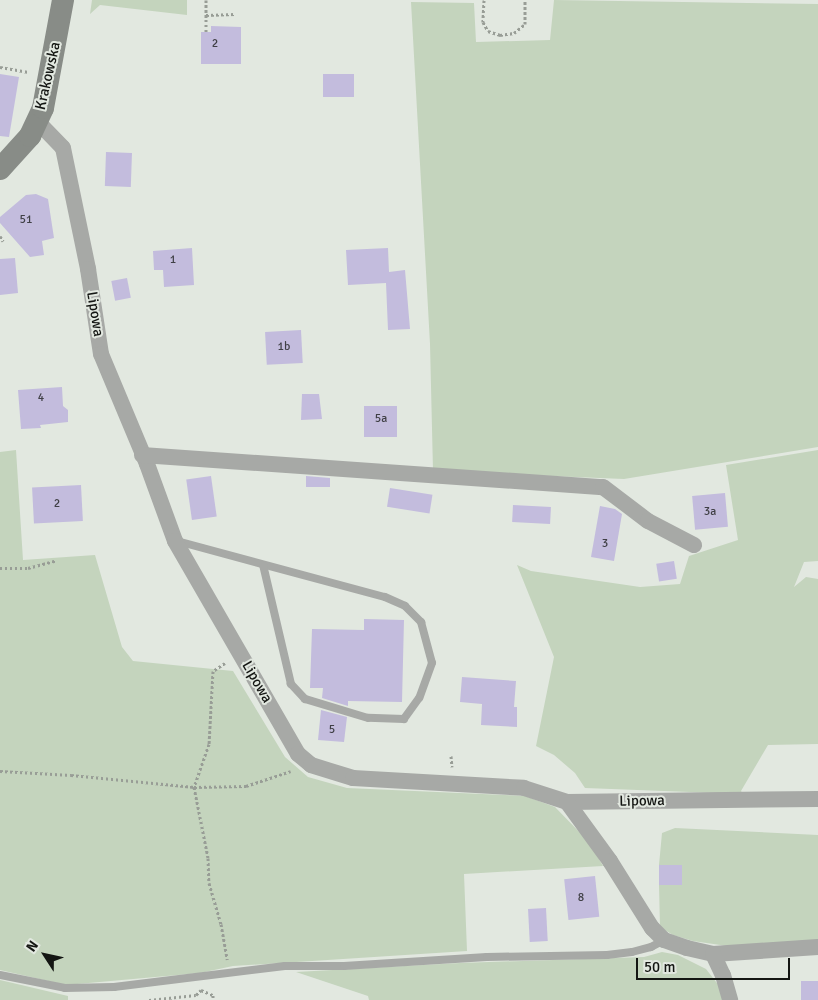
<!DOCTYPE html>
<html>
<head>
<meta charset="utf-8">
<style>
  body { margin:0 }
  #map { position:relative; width:818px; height:1000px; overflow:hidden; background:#e2e8e0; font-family:Signika,sans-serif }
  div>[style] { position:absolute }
  .green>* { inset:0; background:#c4d4bd }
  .building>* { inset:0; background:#c3bcdd; transform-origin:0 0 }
  .path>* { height:3px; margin-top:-1.5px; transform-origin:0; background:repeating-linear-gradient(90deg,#989d96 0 2.5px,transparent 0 5px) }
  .lane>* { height:8px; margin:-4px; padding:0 4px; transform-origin:4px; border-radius:4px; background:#a7a9a6 }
  .street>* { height:16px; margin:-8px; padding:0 8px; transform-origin:8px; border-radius:8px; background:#a7a9a6 }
  .secondary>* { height:22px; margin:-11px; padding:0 11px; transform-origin:11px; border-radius:11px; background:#888c87 }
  span { translate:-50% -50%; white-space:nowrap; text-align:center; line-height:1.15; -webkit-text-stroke:4px #e2e8e0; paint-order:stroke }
  .number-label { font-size:12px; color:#404046 }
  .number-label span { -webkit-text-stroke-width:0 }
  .street-label { font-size:15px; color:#141613 }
  .north { position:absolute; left:20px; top:930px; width:50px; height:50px; -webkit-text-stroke:4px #e2e8e0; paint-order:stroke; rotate:305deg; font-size:14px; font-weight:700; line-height:20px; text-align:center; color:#141613 }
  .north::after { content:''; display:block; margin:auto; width:18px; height:22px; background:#141613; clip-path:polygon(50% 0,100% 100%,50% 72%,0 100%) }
  .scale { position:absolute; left:636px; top:958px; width:154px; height:22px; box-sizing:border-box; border:2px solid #141613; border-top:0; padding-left:6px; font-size:15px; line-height:18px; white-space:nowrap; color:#141613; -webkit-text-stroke:4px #e2e8e0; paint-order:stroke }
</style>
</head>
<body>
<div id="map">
  <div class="green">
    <i style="clip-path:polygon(92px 0,187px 0,187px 15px,100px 5px,90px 14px)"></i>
    <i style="clip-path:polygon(554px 0,818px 4px,818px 447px,624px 479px,433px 471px,430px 344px,411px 2px,474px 3px,476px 42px,550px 40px)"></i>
    <i style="clip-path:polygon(16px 450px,23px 560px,95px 555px,122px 647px,133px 661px,233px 671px,285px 757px,308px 777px,347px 788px,525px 796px,555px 807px,589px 842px,603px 866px,464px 874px,467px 951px,233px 966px,200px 973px,66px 985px,0 970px,0 452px)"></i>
    <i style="clip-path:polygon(818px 450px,818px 561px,804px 562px,794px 587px,806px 577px,818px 579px,818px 744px,768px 745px,741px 791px,743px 794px,585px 788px,575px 773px,554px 755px,536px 746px,554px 657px,517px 565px,531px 571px,640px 587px,680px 584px,689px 556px,738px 540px,726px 465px)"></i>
    <i style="clip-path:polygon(675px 828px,818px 835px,818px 941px,734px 947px,693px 941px,673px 935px,660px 927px,659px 885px,682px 885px,682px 865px,659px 865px,662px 833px)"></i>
    <i style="clip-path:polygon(662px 952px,678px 955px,706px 969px,720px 987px,723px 1000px,369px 1000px,368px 996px,296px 972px,460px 963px,644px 957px)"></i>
    <i style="clip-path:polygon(0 980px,68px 996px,68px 1000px,0 1000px)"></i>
  </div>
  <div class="building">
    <i style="clip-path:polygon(211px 26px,241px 27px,241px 64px,201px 64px,201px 32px,211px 32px)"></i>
    <i style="clip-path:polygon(0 74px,19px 77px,9px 137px,0 136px)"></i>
    <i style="left:323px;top:74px;width:31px;height:23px"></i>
    <i style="left:106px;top:152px;width:26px;height:34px;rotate:2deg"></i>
    <i style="clip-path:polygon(36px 194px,48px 199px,54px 238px,42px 241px,44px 255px,30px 257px,0 223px,0 217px,26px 195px)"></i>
    <i style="clip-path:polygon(192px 248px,194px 285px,164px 287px,163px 270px,154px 270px,153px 251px)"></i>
    <i style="clip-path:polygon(388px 248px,389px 272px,405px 270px,410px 329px,388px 330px,386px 283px,348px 285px,346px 250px)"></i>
    <i style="clip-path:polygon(15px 258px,18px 293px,0 295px,0 259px)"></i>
    <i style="left:127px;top:278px;width:20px;height:16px;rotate:79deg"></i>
    <i style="left:301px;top:330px;width:33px;height:36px;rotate:87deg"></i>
    <i style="clip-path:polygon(62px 387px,63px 406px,68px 410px,68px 422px,40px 425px,41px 428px,21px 429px,18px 390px)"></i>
    <i style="clip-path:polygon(302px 394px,319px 394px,322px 419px,301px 420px)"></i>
    <i style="left:397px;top:406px;width:31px;height:33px;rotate:90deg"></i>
    <i style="left:211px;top:476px;width:41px;height:25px;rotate:82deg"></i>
    <i style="clip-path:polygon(306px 476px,330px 478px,330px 487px,306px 487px)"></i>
    <i style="left:81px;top:485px;width:36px;height:49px;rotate:87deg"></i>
    <i style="left:390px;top:488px;width:43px;height:19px;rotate:9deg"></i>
    <i style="left:725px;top:493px;width:34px;height:33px;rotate:85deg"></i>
    <i style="left:513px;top:505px;width:38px;height:17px;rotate:3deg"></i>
    <i style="clip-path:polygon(600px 506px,615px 509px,622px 514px,614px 561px,591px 557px)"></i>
    <i style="left:674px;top:561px;width:18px;height:18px;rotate:81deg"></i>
    <i style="clip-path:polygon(364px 619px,404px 620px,402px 702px,348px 701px,348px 706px,322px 698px,323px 688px,310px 688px,312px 629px,364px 630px)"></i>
    <i style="clip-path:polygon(462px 677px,516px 681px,514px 707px,517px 707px,517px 727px,481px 725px,482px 704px,460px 702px)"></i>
    <i style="clip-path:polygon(321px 710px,347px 717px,344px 742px,318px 740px)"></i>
    <i style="left:659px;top:865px;width:23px;height:20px"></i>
    <i style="left:595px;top:876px;width:41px;height:31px;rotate:84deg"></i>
    <i style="left:546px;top:908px;width:33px;height:18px;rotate:87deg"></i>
    <i style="left:818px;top:981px;width:19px;height:17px;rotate:90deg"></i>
  </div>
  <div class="path">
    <i style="left:484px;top:0;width:22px;rotate:93deg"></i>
    <i style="left:483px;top:22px;width:10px;rotate:61deg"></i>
    <i style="left:488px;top:31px;width:13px;rotate:18deg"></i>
    <i style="left:500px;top:35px;width:14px;rotate:-8deg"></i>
    <i style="left:514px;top:33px;width:14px;rotate:-39deg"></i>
    <i style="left:525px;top:24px;width:24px;rotate:-90deg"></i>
    <i style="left:206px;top:15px;width:29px;rotate:-2deg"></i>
    <i style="left:206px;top:32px;width:32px;rotate:-90deg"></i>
    <i style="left:0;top:67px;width:29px;rotate:10deg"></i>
    <i style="left:0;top:236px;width:6px;rotate:59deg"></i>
    <i style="left:0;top:568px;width:28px"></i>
    <i style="left:28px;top:568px;width:28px;rotate:-15deg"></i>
    <i style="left:225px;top:663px;width:14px;rotate:146deg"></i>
    <i style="left:213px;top:671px;width:73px;rotate:93.1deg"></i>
    <i style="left:209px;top:744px;width:46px;rotate:109.2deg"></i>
    <i style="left:194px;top:787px;width:72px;rotate:78.8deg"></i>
    <i style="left:208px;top:858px;width:25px;rotate:88deg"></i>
    <i style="left:209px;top:883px;width:43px;rotate:73.7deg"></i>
    <i style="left:221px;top:924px;width:36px;rotate:80deg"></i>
    <i style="left:451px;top:756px;width:11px;rotate:85deg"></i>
    <i style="left:0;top:771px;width:71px;rotate:3.2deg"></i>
    <i style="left:71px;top:775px;width:124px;rotate:5.6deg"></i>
    <i style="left:194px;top:787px;width:52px;rotate:-1.1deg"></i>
    <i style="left:246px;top:786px;width:47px;rotate:-18.4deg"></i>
    <i style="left:149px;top:1000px;width:47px;rotate:-6.1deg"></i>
    <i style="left:196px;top:995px;width:7px;rotate:-45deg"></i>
    <i style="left:201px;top:990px;width:13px;rotate:23deg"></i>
    <i style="left:213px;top:995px;width:5px;rotate:90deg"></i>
  </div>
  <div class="lane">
    <i style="left:177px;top:541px;width:215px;rotate:15.1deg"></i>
    <i style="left:385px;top:597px;width:22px;rotate:24deg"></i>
    <i style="left:405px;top:606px;width:23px;rotate:45deg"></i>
    <i style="left:421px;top:622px;width:42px;rotate:75deg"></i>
    <i style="left:432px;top:663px;width:37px;rotate:110deg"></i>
    <i style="left:419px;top:698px;width:26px;rotate:126deg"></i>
    <i style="left:404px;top:719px;width:36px;rotate:-178deg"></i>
    <i style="left:368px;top:718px;width:66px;rotate:-163.2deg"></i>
    <i style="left:305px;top:699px;width:21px;rotate:-133deg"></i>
    <i style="left:291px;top:684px;width:122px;rotate:-103.2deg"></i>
    <i style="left:0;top:975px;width:66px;rotate:11.3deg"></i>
    <i style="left:65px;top:988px;width:49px;rotate:-1.2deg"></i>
    <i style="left:114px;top:987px;width:172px;rotate:-7deg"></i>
    <i style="left:285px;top:966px;width:59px"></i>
    <i style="left:344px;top:966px;width:143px;rotate:-3.6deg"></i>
    <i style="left:487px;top:957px;width:120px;rotate:-1deg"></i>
    <i style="left:607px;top:955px;width:25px;rotate:-7deg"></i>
    <i style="left:632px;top:952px;width:20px;rotate:-15deg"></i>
    <i style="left:651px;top:947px;width:15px;rotate:-28deg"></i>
  </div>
  <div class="street">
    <i style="left:37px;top:121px;width:37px;rotate:46deg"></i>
    <i style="left:63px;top:148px;width:124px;rotate:78.3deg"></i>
    <i style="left:88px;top:269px;width:86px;rotate:81.3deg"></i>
    <i style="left:101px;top:354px;width:119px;rotate:67.3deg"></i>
    <i style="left:147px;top:464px;width:82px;rotate:70deg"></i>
    <i style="left:175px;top:541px;width:246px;rotate:60deg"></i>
    <i style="left:298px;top:754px;width:17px;rotate:40deg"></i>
    <i style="left:311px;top:765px;width:44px;rotate:17.2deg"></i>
    <i style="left:353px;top:778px;width:171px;rotate:3.3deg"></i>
    <i style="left:524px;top:788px;width:45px;rotate:18deg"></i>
    <i style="left:567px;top:802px;width:251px;rotate:-0.7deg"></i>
    <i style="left:142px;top:455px;width:462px;rotate:4deg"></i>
    <i style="left:603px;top:487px;width:56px;rotate:37.1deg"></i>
    <i style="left:648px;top:521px;width:52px;rotate:27.6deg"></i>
    <i style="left:567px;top:802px;width:73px;rotate:53.9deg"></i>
    <i style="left:610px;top:861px;width:79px;rotate:57.9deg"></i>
    <i style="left:652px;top:928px;width:17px;rotate:45deg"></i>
    <i style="left:664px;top:940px;width:24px;rotate:19deg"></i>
    <i style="left:687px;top:948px;width:27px;rotate:13deg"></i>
    <i style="left:713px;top:954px;width:105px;rotate:-3.8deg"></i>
    <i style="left:713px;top:954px;width:23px;rotate:65deg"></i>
    <i style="left:723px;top:975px;width:26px;rotate:74deg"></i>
  </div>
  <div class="secondary">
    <i style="left:0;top:169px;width:45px;rotate:-47.7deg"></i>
    <i style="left:30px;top:136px;width:31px;rotate:-65deg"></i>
    <i style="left:43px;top:108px;width:110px;rotate:-79.5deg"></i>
  </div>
  <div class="number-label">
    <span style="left:215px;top:44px">2</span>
    <span style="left:26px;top:220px">51</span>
    <span style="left:173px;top:260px">1</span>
    <span style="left:284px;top:347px">1b</span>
    <span style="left:41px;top:398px">4</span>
    <span style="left:381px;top:419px">5a</span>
    <span style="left:57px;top:504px">2</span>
    <span style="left:710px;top:512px">3a</span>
    <span style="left:605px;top:544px">3</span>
    <span style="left:332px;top:730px">5</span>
    <span style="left:581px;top:898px">8</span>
  </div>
  <div class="street-label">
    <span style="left:48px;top:76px;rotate:-77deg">Krakowska</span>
    <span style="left:95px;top:314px;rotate:81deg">Lipowa</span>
    <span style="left:257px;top:682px;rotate:60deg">Lipowa</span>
    <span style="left:642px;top:801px;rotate:-1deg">Lipowa</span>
  </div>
  <div class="north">N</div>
  <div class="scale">50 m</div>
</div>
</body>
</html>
